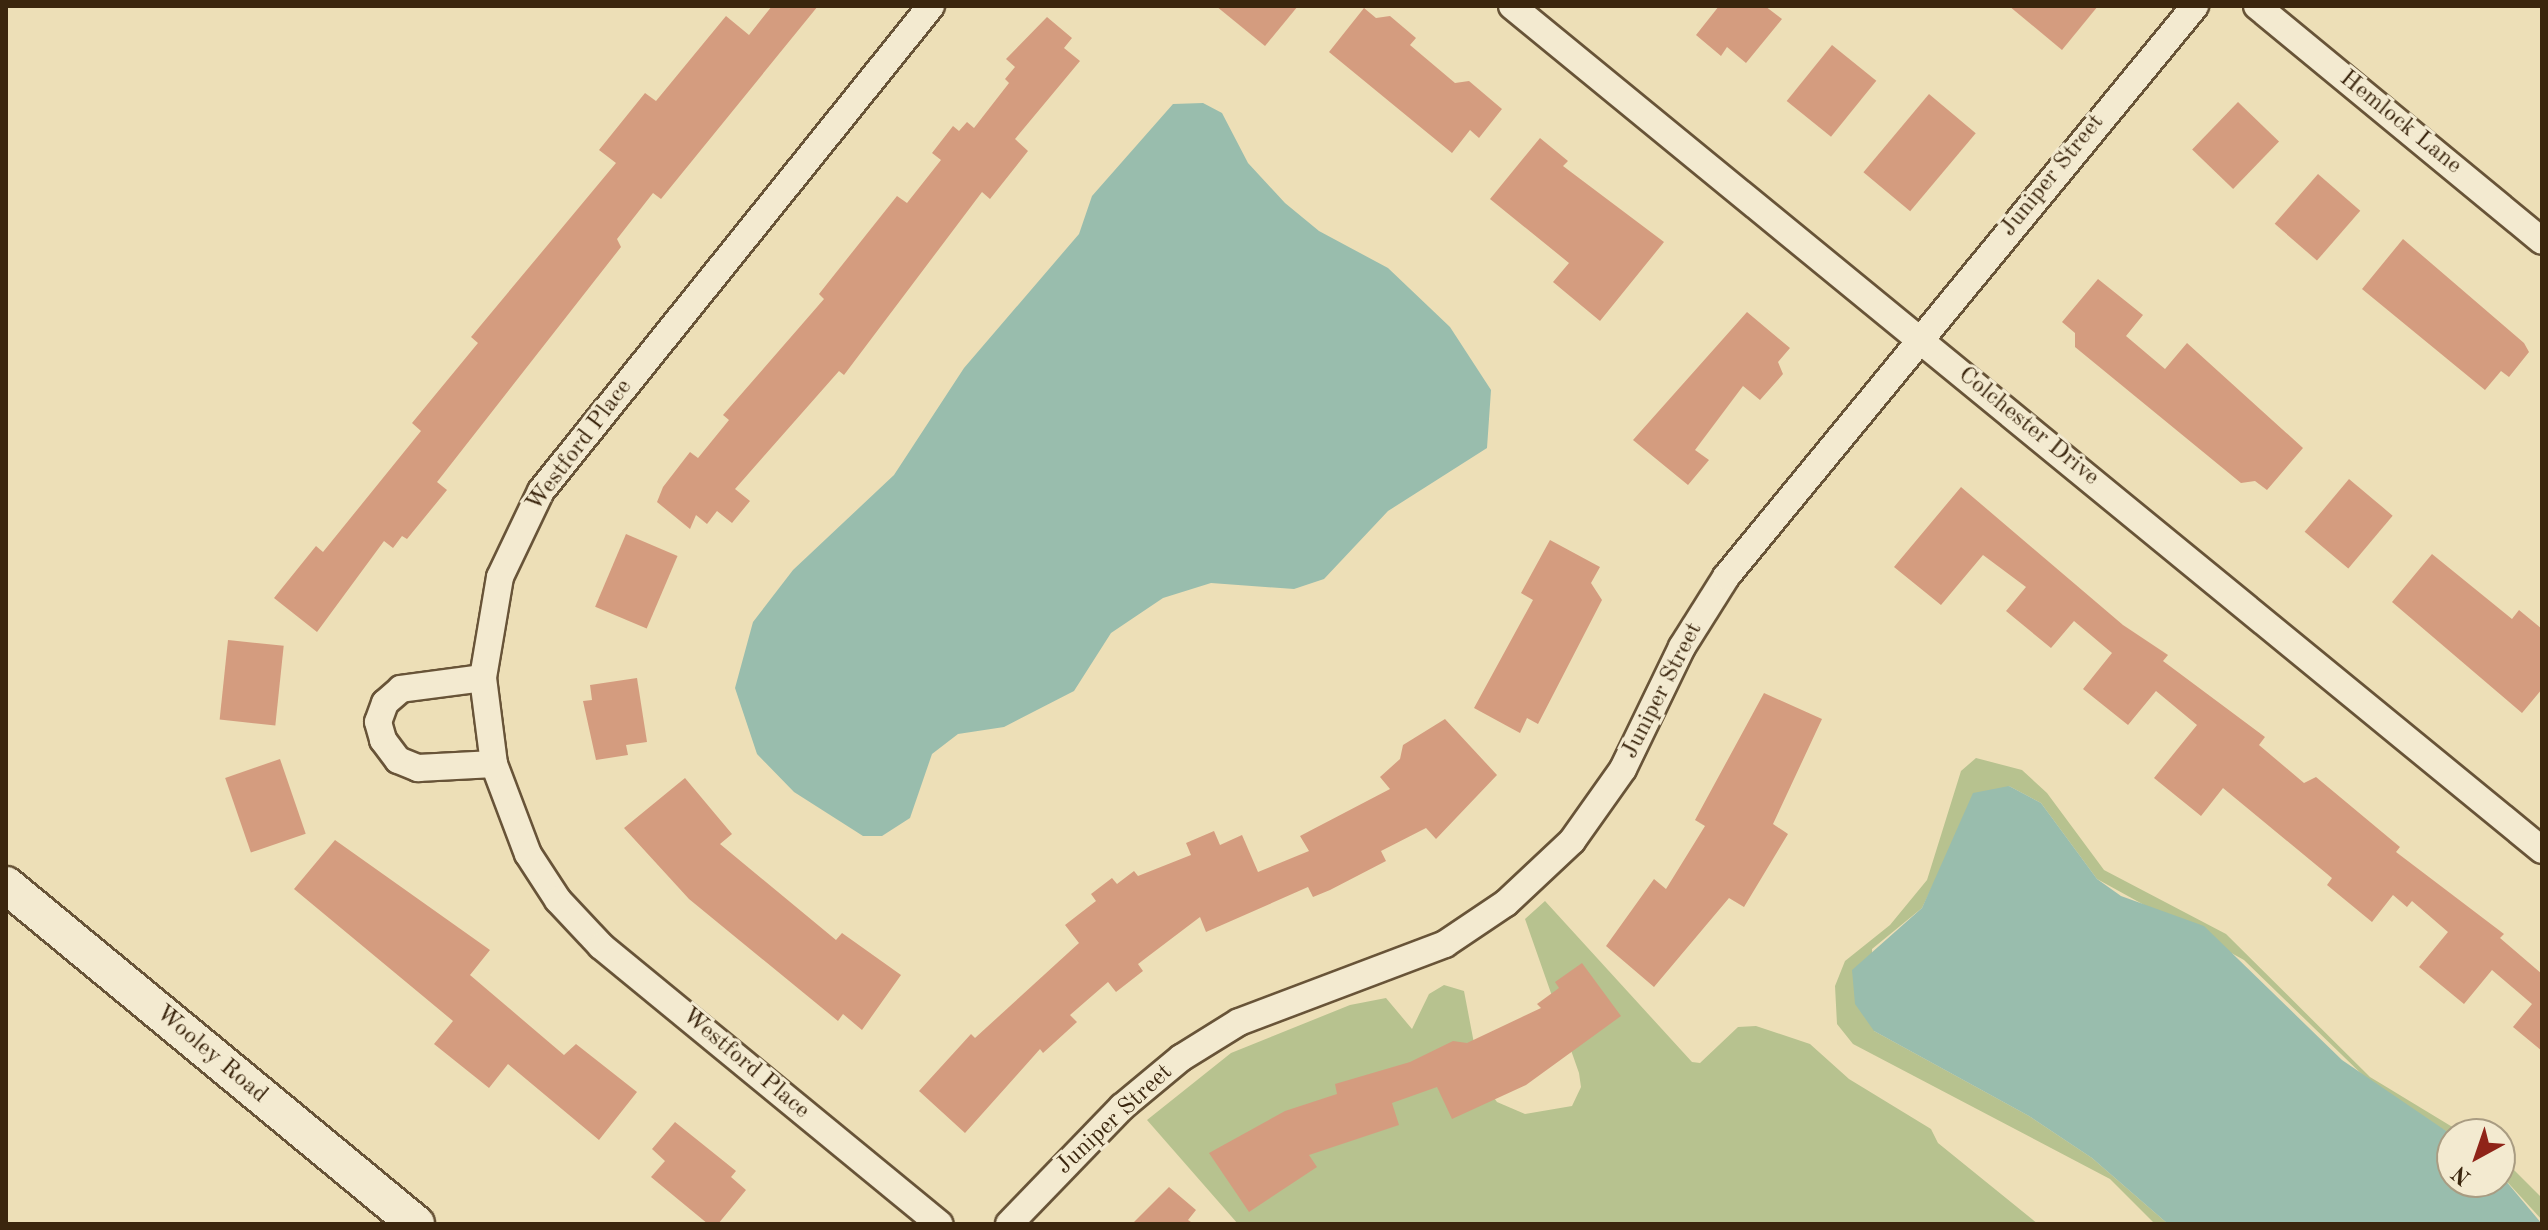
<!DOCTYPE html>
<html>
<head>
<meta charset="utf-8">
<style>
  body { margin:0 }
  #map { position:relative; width:2548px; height:1230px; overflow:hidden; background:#eddfb7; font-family:"Old Standard TT",serif }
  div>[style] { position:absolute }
  .green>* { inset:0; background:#b7c28f }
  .water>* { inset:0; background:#99bdad }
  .building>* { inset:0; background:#d49c7f; transform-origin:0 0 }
  .roads { filter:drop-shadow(2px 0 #685438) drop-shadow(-2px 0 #685438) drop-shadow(0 2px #685438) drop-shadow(0 -2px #685438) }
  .street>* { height:26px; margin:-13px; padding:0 13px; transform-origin:13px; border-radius:13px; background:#f3ead0 }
  .secondary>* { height:36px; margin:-18px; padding:0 18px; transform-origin:18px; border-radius:18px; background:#f3ead0 }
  span { translate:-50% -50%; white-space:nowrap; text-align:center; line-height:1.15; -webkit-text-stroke:6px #f3ead0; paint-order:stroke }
  .street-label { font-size:24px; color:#3b260e }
  .frame { position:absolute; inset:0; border:8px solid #3b260e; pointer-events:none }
  .north { position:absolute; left:2436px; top:1118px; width:80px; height:80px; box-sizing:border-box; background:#f3ead0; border:2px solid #a99c82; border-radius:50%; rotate:220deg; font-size:22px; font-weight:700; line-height:32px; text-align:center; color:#3b260e }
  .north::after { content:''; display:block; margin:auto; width:28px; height:36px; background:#8f2418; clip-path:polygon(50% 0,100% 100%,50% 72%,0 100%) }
</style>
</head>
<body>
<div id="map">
  <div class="green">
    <i style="clip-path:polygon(1976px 758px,2022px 770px,2047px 793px,2104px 870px,2226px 934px,2370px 1077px,2464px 1134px,2452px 1135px,2376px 1088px,2244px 960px,2097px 879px,2041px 803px,2009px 786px,1951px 847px,1922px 908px,1872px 949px,1874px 1031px,2029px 1116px,2092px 1158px,2168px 1224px,2155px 1224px,2110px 1179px,1853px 1044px,1837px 1024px,1835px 986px,1845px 961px,1890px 925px,1927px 880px,1961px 771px)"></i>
    <i style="clip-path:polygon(1545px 901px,1692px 1062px,1700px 1063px,1738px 1027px,1756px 1026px,1810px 1044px,1849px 1079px,1931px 1129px,1938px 1143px,2038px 1224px,1238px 1224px,1147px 1120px,1231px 1053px,1350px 1005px,1386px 998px,1412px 1029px,1429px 994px,1444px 985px,1464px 991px,1481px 1080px,1497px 1102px,1525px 1114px,1572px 1106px,1581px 1087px,1579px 1073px,1525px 919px)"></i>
    <i style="clip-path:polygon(2500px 1156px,2542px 1198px,2542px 1220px,2500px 1174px)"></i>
  </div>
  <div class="water">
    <i style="clip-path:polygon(1203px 103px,1222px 113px,1248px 163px,1285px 203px,1319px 231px,1388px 268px,1450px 327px,1491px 390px,1487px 448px,1388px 511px,1324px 579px,1294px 589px,1211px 583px,1163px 598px,1111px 633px,1074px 691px,1004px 727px,958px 734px,932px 754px,910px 818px,882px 836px,863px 836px,794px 792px,757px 754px,735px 688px,753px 622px,793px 570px,894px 475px,964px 368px,1079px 234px,1092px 196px,1173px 104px)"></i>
    <i style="clip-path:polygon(2009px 786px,2041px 803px,2097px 879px,2121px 896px,2204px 926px,2342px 1060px,2452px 1135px,2452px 1182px,2500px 1182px,2500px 1174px,2542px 1224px,2168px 1224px,2092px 1158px,2029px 1116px,1874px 1031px,1855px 1004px,1852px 970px,1922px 908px,1973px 793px)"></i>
  </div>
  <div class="building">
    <i style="clip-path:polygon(772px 6px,818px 6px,661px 199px,653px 193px,617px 239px,621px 247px,437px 482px,447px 490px,407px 539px,402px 536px,393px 548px,384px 541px,317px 632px,274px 598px,316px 546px,323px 552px,421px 431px,412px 423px,478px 343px,471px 337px,616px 163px,599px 150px,645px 93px,656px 101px,726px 16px,749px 35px)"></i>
    <i style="clip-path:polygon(1216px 6px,1298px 6px,1265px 46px)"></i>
    <i style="clip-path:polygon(1719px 6px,1765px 6px,1782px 19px,1746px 63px,1727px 47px,1721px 56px,1696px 35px)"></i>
    <i style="clip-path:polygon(2009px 6px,2098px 6px,2062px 50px)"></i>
    <i style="clip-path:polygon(1364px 8px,1376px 18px,1390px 16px,1416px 38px,1410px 45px,1455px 83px,1469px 81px,1502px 109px,1479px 138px,1470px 130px,1452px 153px,1329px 52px)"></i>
    <i style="clip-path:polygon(1047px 17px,1072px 38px,1064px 48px,1080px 61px,1015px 139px,1028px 151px,990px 199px,982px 192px,844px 375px,839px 371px,735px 489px,750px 501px,732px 523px,717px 511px,707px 524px,696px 515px,690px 529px,657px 502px,663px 487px,690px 452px,698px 458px,729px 420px,723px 415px,824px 299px,819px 294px,897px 196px,907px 203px,941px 160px,932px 153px,953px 126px,959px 131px,967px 122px,974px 128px,1009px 83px,1005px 79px,1015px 67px,1006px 59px)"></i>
    <i style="left:1832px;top:45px;width:57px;height:72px;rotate:39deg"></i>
    <i style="left:1929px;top:94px;width:61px;height:102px;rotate:40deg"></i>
    <i style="left:2238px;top:102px;width:57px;height:66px;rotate:44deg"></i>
    <i style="clip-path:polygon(1540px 138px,1568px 161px,1563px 166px,1664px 242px,1600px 321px,1553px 282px,1569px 263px,1490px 199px)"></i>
    <i style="left:2318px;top:174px;width:56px;height:66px;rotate:41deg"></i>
    <i style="clip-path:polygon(2403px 239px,2524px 343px,2529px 352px,2509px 377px,2501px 371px,2485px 390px,2362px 289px)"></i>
    <i style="clip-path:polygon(2098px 279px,2143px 315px,2126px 336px,2165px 369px,2187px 343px,2303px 448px,2267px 490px,2255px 481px,2241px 483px,2075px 347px,2075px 333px,2062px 322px)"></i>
    <i style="clip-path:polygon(1747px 312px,1790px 348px,1778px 362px,1783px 374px,1760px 400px,1743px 386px,1695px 450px,1709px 460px,1688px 485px,1633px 440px)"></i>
    <i style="left:2349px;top:479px;width:57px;height:69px;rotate:40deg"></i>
    <i style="clip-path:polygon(1961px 487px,2123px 625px,2168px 655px,2163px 661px,2265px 737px,2259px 745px,2304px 783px,2316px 777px,2400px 847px,2396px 852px,2504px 934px,2500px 938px,2542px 974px,2542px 1051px,2513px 1027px,2532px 1004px,2492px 970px,2464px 1004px,2419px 967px,2448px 932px,2412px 901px,2407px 907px,2393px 895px,2372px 922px,2327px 885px,2332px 878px,2223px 788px,2201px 816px,2154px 778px,2197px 725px,2156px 691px,2128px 725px,2083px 689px,2112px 653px,2074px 621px,2051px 648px,2006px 611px,2026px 587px,1983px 555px,1941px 605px,1894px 567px)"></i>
    <i style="left:626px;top:534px;width:56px;height:79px;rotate:23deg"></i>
    <i style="clip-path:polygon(1550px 540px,1600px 567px,1591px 583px,1602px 600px,1538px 724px,1527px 718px,1520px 733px,1474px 708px,1533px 600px,1521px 593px)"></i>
    <i style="clip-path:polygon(2432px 554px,2512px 619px,2519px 610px,2542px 629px,2542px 689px,2522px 713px,2392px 602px)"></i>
    <i style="left:228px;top:640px;width:56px;height:80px;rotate:6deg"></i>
    <i style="clip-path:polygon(637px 678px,647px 742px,626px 745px,628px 755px,596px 760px,583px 701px,592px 700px,590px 685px)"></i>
    <i style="clip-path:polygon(1764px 693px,1822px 719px,1773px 824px,1788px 834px,1744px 907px,1729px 898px,1654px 987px,1606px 946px,1654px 879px,1666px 889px,1705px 826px,1695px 820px)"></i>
    <i style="clip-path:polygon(1445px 719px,1497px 775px,1436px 839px,1426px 828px,1381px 851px,1386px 861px,1330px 890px,1313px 897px,1308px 887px,1206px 932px,1200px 917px,1138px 964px,1143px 971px,1116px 992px,1108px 982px,1070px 1015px,1077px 1022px,1043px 1053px,1040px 1049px,965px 1133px,919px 1091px,971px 1034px,975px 1038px,1079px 943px,1065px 925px,1096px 901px,1091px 894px,1112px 878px,1117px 884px,1134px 871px,1138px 876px,1191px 855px,1186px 843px,1214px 831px,1220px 845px,1242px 835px,1258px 872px,1309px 851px,1300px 836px,1390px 789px,1380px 777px,1400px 759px,1403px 745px)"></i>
    <i style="left:280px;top:759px;width:79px;height:58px;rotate:71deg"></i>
    <i style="clip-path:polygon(685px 778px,732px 834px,720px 844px,836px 940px,842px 933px,901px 975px,862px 1030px,843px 1014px,838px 1021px,689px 899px,624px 828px)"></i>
    <i style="clip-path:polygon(335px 840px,490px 950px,470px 975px,564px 1055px,576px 1044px,637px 1092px,599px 1140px,508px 1064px,489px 1088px,434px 1044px,453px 1021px,294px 889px)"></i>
    <i style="clip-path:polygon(1582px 963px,1621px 1016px,1526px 1085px,1452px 1119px,1437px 1087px,1392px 1103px,1399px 1125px,1309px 1155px,1317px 1167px,1249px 1212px,1209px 1153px,1285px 1111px,1337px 1094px,1335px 1084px,1410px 1062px,1453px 1041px,1467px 1043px,1541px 1008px,1537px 1004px,1559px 988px,1555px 982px)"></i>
    <i style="clip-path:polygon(675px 1122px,736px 1171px,731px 1177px,746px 1190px,718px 1224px,708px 1224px,651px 1177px,665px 1161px,652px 1149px)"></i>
    <i style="clip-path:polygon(1169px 1187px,1196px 1210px,1188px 1220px,1194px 1224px,1132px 1224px)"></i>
  </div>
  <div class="roads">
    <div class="street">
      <i style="left:931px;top:6px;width:622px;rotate:128.8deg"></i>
      <i style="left:541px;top:491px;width:95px;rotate:115.5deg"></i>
      <i style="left:500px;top:577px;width:102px;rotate:99.6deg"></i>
      <i style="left:483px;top:678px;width:87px;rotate:82.7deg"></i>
      <i style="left:494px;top:764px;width:96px;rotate:69.3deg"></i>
      <i style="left:528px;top:854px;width:55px;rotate:56.9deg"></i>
      <i style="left:558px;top:900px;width:63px;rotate:46.9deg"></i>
      <i style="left:601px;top:946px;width:438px;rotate:39.4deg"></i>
      <i style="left:1512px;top:6px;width:1332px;rotate:39.33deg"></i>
      <i style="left:2257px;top:6px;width:369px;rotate:39.5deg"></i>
      <i style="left:483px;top:678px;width:83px;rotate:172.4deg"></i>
      <i style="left:401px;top:689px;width:21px;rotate:139deg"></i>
      <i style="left:385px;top:703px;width:20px;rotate:110deg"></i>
      <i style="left:378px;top:722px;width:19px;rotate:74deg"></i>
      <i style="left:383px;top:740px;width:25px;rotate:53deg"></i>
      <i style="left:398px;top:760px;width:22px;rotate:22deg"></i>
      <i style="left:418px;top:768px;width:76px;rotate:-3deg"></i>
      <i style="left:1009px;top:1224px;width:163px;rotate:-46deg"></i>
      <i style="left:1122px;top:1107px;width:77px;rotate:-39.7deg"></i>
      <i style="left:1181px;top:1058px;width:68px;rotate:-31.8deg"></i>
      <i style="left:1239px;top:1022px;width:220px;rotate:-20.7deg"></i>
      <i style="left:1445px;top:944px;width:73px;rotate:-33.9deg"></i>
      <i style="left:1506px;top:903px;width:91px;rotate:-43.2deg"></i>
      <i style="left:1572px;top:841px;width:88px;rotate:-54.7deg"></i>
      <i style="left:1623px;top:769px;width:136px;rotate:-64.2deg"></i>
      <i style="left:1682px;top:647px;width:83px;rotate:-57.8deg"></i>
      <i style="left:1726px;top:577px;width:739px;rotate:-50.6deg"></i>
    </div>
    <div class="secondary">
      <i style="left:6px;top:885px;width:532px;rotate:39.58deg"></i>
    </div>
  </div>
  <div class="street-label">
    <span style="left:2400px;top:123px;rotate:39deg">Hemlock Lane</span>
    <span style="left:2053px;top:176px;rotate:-51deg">Juniper Street</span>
    <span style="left:2028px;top:427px;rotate:39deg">Colchester Drive</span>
    <span style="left:580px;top:446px;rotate:-53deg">Westford Place</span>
    <span style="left:1663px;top:691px;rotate:-63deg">Juniper Street</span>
    <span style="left:211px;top:1055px;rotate:40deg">Wooley Road</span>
    <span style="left:745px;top:1064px;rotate:40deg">Westford Place</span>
    <span style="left:1115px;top:1120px;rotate:-43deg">Juniper Street</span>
  </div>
  <div class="frame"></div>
  <div class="north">N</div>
</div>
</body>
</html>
